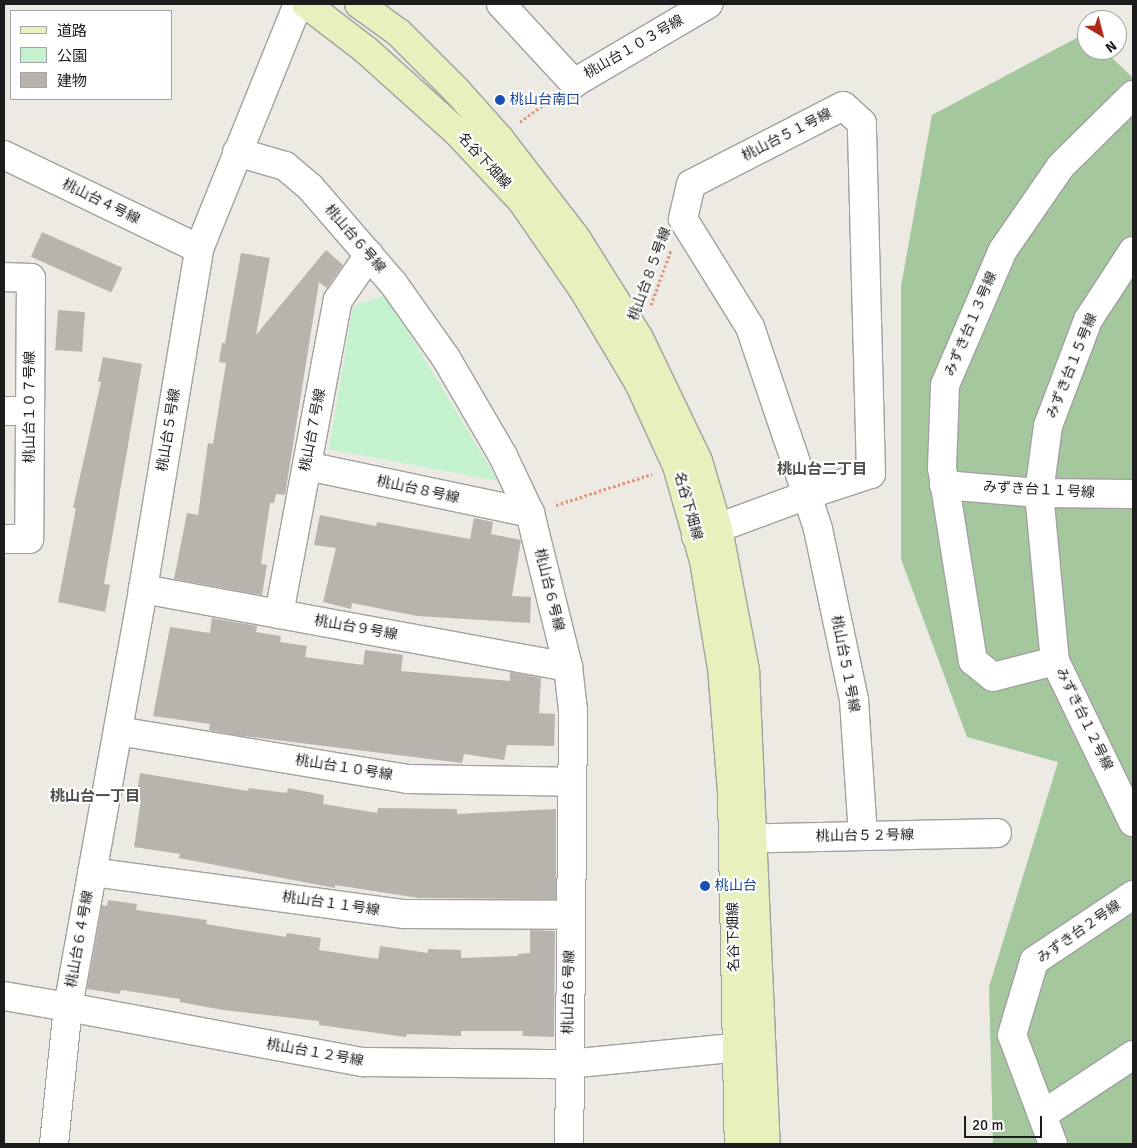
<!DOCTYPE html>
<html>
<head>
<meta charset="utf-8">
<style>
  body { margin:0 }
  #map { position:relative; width:1137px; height:1148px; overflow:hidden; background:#eceae3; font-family:Signika,"Noto Sans JP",sans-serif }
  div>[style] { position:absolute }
  .forest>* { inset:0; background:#a5c79d }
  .park>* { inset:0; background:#c5f2ce }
  .building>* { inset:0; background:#b9b3ad; transform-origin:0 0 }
  .path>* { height:3px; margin-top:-1.5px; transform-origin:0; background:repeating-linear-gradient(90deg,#e79179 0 2.5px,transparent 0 5px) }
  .roads { filter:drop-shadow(1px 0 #a0a0a0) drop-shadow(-1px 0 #a0a0a0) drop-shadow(0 1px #a0a0a0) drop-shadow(0 -1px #a0a0a0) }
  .street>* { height:28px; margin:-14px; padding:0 14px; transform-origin:14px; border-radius:14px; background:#fff }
  .secondary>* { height:28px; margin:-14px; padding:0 14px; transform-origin:14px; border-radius:14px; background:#e8f1bd }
  .dots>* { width:14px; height:14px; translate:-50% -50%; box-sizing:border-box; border:2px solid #fff; border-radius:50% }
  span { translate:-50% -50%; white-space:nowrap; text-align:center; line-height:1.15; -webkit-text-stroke:4px #fff; paint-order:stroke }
  .street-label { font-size:14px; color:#1c1c1c }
  .transit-label { font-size:14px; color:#164399 }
  .left { translate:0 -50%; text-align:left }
  .neighbourhood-label { font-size:15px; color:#4f4f4f; font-weight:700 }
  .frame { position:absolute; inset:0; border:5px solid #1c1c1c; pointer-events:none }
  .legend { position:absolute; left:10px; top:10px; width:162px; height:90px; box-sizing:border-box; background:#fff; border:1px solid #a4a4a4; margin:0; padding:6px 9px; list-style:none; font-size:15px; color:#1c1c1c }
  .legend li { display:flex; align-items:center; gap:10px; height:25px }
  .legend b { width:25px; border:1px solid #a4a4a4 }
  .north { position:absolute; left:1077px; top:10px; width:50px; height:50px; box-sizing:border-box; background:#fff; border:1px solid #a4a4a4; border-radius:50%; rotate:143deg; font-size:14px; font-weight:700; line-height:20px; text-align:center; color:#1c1c1c }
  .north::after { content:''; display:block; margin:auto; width:18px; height:22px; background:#b02a19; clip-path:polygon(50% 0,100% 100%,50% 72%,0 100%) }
  .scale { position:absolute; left:964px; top:1116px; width:78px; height:22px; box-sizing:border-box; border:2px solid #1c1c1c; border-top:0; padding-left:6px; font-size:15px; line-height:18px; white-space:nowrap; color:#1c1c1c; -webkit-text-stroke:4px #fff; paint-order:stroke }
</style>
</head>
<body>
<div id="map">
  <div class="forest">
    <i style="clip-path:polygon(1086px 33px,1087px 50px,1104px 50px,1133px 78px,1133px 1144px,993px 1144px,989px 987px,1058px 762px,967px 737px,901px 559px,901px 286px,932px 115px)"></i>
  </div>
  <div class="park">
    <i style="clip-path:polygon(386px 295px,498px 481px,329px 449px,353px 306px)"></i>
  </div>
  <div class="building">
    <i style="left:42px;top:232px;width:88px;height:27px;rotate:24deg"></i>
    <i style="clip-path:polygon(326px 250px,343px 265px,327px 288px,319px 282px,285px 495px,276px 494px,274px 503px,270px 503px,261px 564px,267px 565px,262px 595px,174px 579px,187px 513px,198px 515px,208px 443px,213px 444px,226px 363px,219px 362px,222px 343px,225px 343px,241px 253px,270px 258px,256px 335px)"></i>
    <i style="left:58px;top:310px;width:27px;height:40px;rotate:4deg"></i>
    <i style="clip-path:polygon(103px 357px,142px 364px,104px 584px,110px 585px,105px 612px,58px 602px,76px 508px,73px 508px,101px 382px,98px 381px)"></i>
    <i style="clip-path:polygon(320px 515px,376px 526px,377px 522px,470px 539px,474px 518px,493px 522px,491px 534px,521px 540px,512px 596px,531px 597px,530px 623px,417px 616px,352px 603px,351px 609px,323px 602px,336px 548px,314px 545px)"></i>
    <i style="clip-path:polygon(212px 618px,257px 626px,256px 632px,281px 636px,280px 642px,307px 646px,305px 657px,363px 665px,365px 650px,403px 655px,401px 671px,510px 681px,510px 672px,541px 678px,539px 713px,555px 714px,554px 746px,507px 745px,504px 760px,464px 754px,462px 763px,235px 735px,209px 730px,210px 724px,153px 716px,170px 627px,210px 633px)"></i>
    <i style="clip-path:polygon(140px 773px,248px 791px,249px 788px,287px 793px,288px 788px,324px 795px,323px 804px,377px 813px,378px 808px,457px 809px,457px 814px,556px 809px,556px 899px,419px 898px,335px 885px,335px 888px,179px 858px,180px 854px,134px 847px,141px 799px,136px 799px)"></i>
    <i style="clip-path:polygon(108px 900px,137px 904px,136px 910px,207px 920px,206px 924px,286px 937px,287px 933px,321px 938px,319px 950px,378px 959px,380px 946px,428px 953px,428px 949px,461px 950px,461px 958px,518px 956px,518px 954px,530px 953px,530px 930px,555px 931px,554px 1037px,522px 1036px,523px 1031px,461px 1031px,461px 1036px,407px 1034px,406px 1037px,319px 1025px,319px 1021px,223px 1010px,180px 1002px,180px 999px,121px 990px,120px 994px,87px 989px,102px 905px,107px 906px)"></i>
  </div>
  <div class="path">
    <i style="left:520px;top:122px;width:41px;rotate:-36deg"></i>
    <i style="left:651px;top:305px;width:59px;rotate:-70deg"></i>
    <i style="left:556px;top:505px;width:101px;rotate:-17.9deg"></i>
  </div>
  <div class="roads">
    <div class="street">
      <i style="left:501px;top:4px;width:108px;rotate:47.3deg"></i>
      <i style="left:574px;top:83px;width:156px;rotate:-30.5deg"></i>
      <i style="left:237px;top:152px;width:50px;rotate:16.3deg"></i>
      <i style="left:285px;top:166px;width:33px;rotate:40deg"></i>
      <i style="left:310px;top:187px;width:127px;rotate:49.2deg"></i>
      <i style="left:393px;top:283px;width:92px;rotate:54.8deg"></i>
      <i style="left:446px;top:358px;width:113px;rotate:59.8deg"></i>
      <i style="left:503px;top:456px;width:63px;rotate:64.7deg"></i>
      <i style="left:530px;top:513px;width:159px;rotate:76.1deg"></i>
      <i style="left:568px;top:667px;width:43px;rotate:83.4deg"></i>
      <i style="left:573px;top:710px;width:434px;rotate:90.5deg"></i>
      <i style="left:4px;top:155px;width:216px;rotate:25.7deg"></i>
      <i style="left:1133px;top:251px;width:82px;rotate:123.1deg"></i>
      <i style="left:1088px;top:320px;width:113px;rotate:110.7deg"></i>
      <i style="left:1048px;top:426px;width:68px;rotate:97.7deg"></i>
      <i style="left:1039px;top:493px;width:169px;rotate:84.6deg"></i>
      <i style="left:1055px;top:661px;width:179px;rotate:64.2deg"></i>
      <i style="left:4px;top:277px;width:27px;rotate:2deg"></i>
      <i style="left:31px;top:278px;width:261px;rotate:90.4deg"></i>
      <i style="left:29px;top:539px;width:25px;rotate:180deg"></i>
      <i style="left:4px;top:411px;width:26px"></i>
      <i style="left:307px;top:466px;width:228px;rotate:11.9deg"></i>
      <i style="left:944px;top:485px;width:95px;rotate:4.8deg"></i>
      <i style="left:1039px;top:493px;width:94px;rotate:0.6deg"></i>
      <i style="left:696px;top:536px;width:118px;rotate:-20.3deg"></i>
      <i style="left:807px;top:495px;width:67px;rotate:-18.2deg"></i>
      <i style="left:871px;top:474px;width:351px;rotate:-91.5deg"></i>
      <i style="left:862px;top:123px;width:25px;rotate:-138deg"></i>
      <i style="left:843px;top:106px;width:171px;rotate:152.8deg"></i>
      <i style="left:691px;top:184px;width:36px;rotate:103deg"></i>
      <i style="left:683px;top:219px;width:127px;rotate:58.2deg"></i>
      <i style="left:750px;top:327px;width:115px;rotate:71.3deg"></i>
      <i style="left:787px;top:436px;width:62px;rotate:71.3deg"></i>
      <i style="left:807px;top:495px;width:36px;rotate:72deg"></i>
      <i style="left:818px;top:529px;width:175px;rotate:78.1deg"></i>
      <i style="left:854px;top:700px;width:136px;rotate:86.2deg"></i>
      <i style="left:143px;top:589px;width:432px;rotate:10.4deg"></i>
      <i style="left:279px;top:614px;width:319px;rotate:-79.4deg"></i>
      <i style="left:338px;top:300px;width:55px;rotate:-55.4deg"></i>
      <i style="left:1055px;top:661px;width:64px;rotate:165.5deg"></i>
      <i style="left:993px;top:677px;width:26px;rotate:-141deg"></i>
      <i style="left:973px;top:661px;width:195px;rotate:-99.1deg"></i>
      <i style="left:942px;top:468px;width:83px;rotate:-87.9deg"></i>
      <i style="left:945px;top:385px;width:147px;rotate:-66.8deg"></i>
      <i style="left:1003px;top:250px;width:102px;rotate:-55.4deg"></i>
      <i style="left:1061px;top:166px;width:101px;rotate:-44.6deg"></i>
      <i style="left:118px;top:731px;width:294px;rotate:9.4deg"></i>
      <i style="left:408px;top:779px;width:164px;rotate:1deg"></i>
      <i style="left:733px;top:839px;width:264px;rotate:-1.3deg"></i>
      <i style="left:92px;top:872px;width:315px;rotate:7.7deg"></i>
      <i style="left:404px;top:914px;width:166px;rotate:0.3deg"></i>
      <i style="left:4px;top:996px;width:65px;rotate:9.8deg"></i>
      <i style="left:68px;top:1007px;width:425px;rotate:-79.8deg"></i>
      <i style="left:143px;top:589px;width:345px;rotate:-80.6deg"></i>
      <i style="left:199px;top:249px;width:264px;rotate:-68deg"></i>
      <i style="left:1042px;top:1115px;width:109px;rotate:-33.4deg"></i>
      <i style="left:54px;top:1144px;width:138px;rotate:-84.2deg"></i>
      <i style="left:68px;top:1007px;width:300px;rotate:10.6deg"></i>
      <i style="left:363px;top:1062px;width:205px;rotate:0.6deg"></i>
      <i style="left:568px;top:1064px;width:194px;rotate:-5.6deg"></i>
      <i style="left:1053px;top:1144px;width:116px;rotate:-110.6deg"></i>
      <i style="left:1012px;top:1035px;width:77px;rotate:-73.4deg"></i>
      <i style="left:1034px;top:961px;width:119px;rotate:-33.7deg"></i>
    </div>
    <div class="secondary">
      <i style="left:306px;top:4px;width:76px;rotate:37.5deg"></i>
      <i style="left:366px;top:50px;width:122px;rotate:42deg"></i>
      <i style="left:457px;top:132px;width:95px;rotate:46.7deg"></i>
      <i style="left:522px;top:201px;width:107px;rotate:55.3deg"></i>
      <i style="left:583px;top:289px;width:109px;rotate:59.2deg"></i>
      <i style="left:639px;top:383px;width:91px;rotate:65.4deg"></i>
      <i style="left:677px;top:466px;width:99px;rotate:74.1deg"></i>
      <i style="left:704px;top:561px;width:109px;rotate:80.5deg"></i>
      <i style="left:722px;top:668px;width:124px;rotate:85.4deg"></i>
      <i style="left:732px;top:792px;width:352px;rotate:88.9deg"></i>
      <i style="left:359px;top:4px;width:49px;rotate:35.9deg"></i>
      <i style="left:399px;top:33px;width:82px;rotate:45deg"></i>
      <i style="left:457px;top:91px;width:63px;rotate:48.2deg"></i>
      <i style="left:499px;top:138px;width:126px;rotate:52.4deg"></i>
      <i style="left:576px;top:238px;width:118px;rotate:57.8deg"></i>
      <i style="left:639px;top:338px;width:136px;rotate:64.4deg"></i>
      <i style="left:698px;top:461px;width:71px;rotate:73.6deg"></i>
      <i style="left:718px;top:529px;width:145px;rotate:79.2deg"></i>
      <i style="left:745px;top:671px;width:473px;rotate:87.5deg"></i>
    </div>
  </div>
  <div class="dots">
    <i style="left:500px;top:100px;background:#1a4fb4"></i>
    <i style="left:705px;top:886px;background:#1a4fb4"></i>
  </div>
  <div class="street-label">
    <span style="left:634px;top:47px;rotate:-30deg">桃山台１０３号線</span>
    <span style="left:787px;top:135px;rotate:-27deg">桃山台５１号線</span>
    <span style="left:484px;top:161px;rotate:47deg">名谷下畑線</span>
    <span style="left:101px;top:202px;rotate:26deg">桃山台４号線</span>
    <span style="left:355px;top:239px;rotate:49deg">桃山台６号線</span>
    <span style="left:650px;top:274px;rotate:-70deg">桃山台８５号線</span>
    <span style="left:971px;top:324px;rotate:-67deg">みずき台１３号線</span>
    <span style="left:1072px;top:366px;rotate:-68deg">みずき台１５号線</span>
    <span style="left:30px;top:407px;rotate:-90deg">桃山台１０７号線</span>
    <span style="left:169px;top:430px;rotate:-81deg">桃山台５号線</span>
    <span style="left:313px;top:430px;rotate:-79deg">桃山台７号線</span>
    <span style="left:418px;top:490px;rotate:12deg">桃山台８号線</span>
    <span style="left:1039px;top:490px;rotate:3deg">みずき台１１号線</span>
    <span style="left:688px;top:506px;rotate:74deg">名谷下畑線</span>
    <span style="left:549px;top:590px;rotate:76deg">桃山台６号線</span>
    <span style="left:356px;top:628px;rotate:10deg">桃山台９号線</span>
    <span style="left:845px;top:664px;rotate:79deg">桃山台５１号線</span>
    <span style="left:1084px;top:719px;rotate:64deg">みずき台１２号線</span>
    <span style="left:344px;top:768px;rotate:9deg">桃山台１０号線</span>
    <span style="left:865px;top:836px;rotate:-1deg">桃山台５２号線</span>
    <span style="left:331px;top:904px;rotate:8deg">桃山台１１号線</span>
    <span style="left:1079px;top:932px;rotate:-35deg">みずき台２号線</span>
    <span style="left:734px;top:937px;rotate:-91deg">名谷下畑線</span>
    <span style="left:80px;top:939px;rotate:-80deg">桃山台６４号線</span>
    <span style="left:569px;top:992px;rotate:-89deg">桃山台６号線</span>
    <span style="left:315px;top:1053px;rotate:10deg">桃山台１２号線</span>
  </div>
  <div class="transit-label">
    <span class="left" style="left:510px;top:100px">桃山台南口</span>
    <span class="left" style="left:715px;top:886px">桃山台</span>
  </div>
  <div class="neighbourhood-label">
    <span style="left:822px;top:470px">桃山台二丁目</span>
    <span style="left:95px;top:797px">桃山台一丁目</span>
  </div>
  <div class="frame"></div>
  <ul class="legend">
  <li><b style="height:6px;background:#e8f1bd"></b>道路</li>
  <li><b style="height:14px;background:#c5f2ce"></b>公園</li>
  <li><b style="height:14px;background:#b9b3ad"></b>建物</li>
  </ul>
  <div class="north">N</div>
  <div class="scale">20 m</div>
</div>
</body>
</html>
